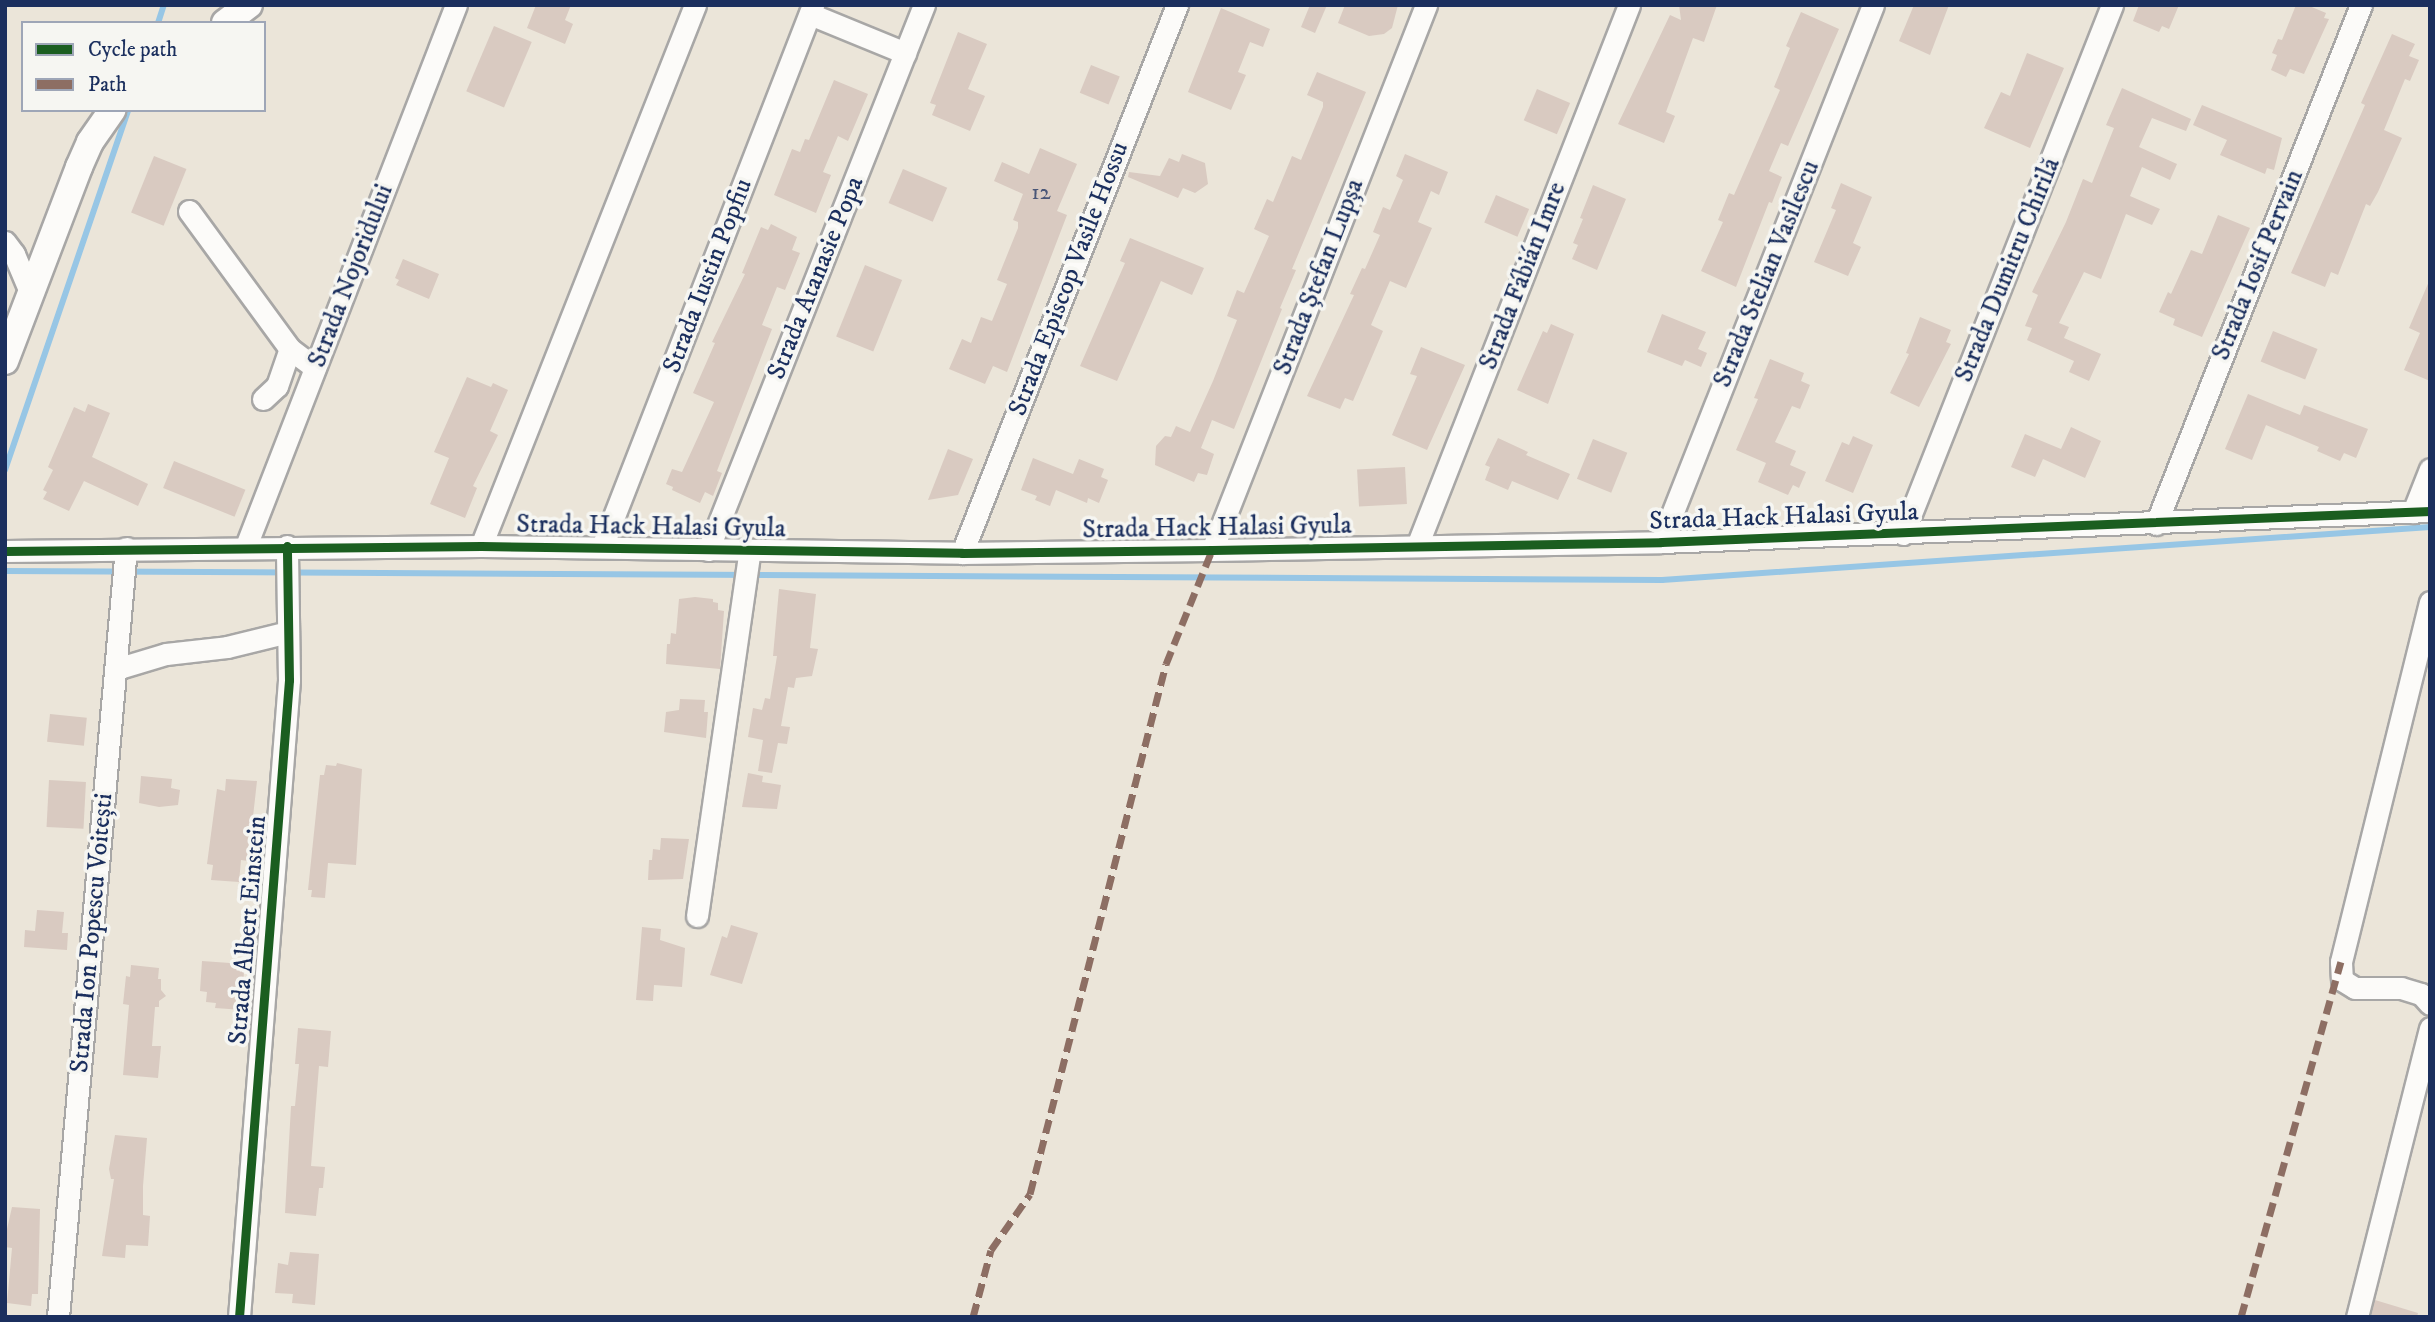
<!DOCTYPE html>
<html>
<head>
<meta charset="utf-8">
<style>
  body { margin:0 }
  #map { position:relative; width:2435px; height:1322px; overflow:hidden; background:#ebe5d9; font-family:"IM FELL DW Pica",serif }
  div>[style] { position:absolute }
  .stream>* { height:6px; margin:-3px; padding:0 3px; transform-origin:3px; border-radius:3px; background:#97c6e5 }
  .building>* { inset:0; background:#d9cac1; transform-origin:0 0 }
  .roads { filter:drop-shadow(2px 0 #a8a7a6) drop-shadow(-2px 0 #a8a7a6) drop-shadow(0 2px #a8a7a6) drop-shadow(0 -2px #a8a7a6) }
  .minor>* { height:21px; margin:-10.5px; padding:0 10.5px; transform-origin:10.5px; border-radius:10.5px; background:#fcfbf9 }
  .major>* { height:26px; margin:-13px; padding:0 13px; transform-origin:13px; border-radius:13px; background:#fcfbf9 }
  .quiet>* { height:7px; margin-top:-3.5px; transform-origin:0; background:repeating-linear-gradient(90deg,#8d6e63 0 14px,transparent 0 21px) }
  .cycleway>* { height:9px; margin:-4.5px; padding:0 4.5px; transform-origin:4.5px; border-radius:4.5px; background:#1b5e20 }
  span { translate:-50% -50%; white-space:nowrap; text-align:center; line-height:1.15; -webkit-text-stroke:7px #f6f6f2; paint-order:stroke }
  .number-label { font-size:23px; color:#4a5677 }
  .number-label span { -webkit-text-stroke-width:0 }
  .street-label { font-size:26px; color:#1b2f5e }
  .frame { position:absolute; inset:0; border:7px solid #1b2f5e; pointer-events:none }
  .legend { position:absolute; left:21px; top:21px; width:245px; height:91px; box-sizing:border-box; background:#f6f6f2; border:2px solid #9ea6b7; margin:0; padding:9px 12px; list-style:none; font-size:21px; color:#1b2f5e }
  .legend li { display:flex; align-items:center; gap:14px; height:35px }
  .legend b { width:35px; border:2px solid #9ea6b7 }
</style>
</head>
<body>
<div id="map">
  <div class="stream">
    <i style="left:158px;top:23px;width:19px;rotate:-72deg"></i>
    <i style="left:5px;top:470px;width:380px;rotate:-71.1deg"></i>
    <i style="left:5px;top:571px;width:1657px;rotate:0.31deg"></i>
    <i style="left:1662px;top:580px;width:770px;rotate:-3.95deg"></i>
  </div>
  <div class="building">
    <i style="clip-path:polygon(536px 5px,571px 5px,565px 20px,573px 24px,565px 44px,527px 28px)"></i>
    <i style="clip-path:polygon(1310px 5px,1327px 5px,1315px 33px,1301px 27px)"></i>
    <i style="clip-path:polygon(1345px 5px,1398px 5px,1392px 28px,1384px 34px,1369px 36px,1338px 23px)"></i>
    <i style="clip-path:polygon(1679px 5px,1717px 5px,1704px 42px,1693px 38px,1666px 112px,1675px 116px,1664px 143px,1618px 124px,1670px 15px,1681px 20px)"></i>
    <i style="clip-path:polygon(1914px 5px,1949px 5px,1930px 55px,1899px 41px)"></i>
    <i style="clip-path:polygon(2139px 5px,2179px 5px,2169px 29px,2162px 26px,2159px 32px,2133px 21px)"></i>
    <i style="clip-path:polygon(2296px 5px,2307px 5px,2326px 13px,2324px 18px,2329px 19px,2304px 74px,2290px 69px,2286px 77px,2271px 70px,2277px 55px,2272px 53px,2278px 39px,2282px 40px)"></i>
    <i style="clip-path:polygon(1221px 8px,1270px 29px,1263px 47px,1250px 42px,1238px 72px,1246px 75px,1231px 110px,1188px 92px)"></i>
    <i style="clip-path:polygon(1801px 12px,1839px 29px,1788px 146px,1781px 143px,1769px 171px,1782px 177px,1772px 203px,1769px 202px,1736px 287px,1701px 271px,1723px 222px,1718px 220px,1729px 193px,1734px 195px,1780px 90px,1774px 87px,1790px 48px,1786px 46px)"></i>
    <i style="left:494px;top:26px;width:41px;height:71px;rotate:23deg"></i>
    <i style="clip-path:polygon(958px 32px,987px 44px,968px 89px,985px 96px,970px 131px,932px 115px,936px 105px,930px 103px)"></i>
    <i style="clip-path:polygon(2392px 34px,2415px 44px,2409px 56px,2419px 60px,2410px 81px,2405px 79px,2384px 130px,2402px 138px,2378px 192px,2370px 206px,2366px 204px,2338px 275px,2331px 272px,2325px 287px,2291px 273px,2365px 105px,2361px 103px)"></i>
    <i style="clip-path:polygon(2027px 53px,2064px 68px,2030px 148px,1984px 128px,2001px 92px,2010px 96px)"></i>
    <i style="left:1091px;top:65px;width:31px;height:30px;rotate:22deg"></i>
    <i style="clip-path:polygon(1317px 72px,1366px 92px,1292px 269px,1296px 270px,1280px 308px,1282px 309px,1234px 429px,1212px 420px,1201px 448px,1214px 454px,1207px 475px,1198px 473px,1194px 482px,1155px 465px,1156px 446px,1165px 436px,1171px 437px,1176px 426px,1190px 432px,1213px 381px,1237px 320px,1227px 316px,1237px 290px,1244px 293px,1269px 236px,1254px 229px,1267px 199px,1273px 202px,1292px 156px,1301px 160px,1323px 107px,1323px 102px,1307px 95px)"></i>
    <i style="clip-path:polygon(834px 80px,868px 94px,848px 141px,838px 136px,823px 172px,831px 175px,816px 213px,774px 195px,792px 149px,800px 152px,805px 139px,809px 140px)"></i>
    <i style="clip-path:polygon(2122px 88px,2191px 119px,2186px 131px,2152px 118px,2139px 147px,2177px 164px,2170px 180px,2142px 167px,2130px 196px,2160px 209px,2152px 225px,2126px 214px,2101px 279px,2084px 272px,2059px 323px,2069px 327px,2064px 338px,2101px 354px,2089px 381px,2069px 372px,2074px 361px,2027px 340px,2032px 328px,2025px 326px,2038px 295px,2032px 292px,2066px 222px,2083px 179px,2092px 183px,2114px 128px,2106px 125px)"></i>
    <i style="left:1537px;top:89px;width:36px;height:34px;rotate:23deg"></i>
    <i style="clip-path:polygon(2202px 105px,2282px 138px,2274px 170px,2267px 168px,2265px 174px,2220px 155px,2227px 140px,2193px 125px)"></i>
    <i style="clip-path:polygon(1040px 148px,1077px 164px,1057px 211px,1067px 215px,1007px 372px,993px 366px,985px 384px,949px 369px,962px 339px,971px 343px,981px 317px,992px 321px,1007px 284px,997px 280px,1018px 228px,1018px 222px,1013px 220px,1023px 194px,994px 181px,1002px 162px,1029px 174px)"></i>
    <i style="clip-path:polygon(1182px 154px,1205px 163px,1208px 184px,1195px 193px,1183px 188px,1178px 198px,1128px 177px,1129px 172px,1160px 176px,1169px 158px,1179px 162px)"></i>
    <i style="clip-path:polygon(1405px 154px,1448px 172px,1439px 195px,1431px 191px,1418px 222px,1432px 228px,1406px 288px,1390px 281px,1371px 325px,1383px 331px,1353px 401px,1345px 398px,1340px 409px,1307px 396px,1354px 295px,1350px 294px,1362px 268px,1365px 269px,1380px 235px,1373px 232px,1383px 207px,1390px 210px,1403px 180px,1396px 176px)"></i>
    <i style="left:154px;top:156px;width:35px;height:61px;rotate:22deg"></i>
    <i style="left:903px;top:169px;width:48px;height:37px;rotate:23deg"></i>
    <i style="clip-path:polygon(1841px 183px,1872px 197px,1853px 243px,1861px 247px,1848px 276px,1814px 262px,1836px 210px,1831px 208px)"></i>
    <i style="clip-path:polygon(1593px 185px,1626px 199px,1597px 270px,1572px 259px,1578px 245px,1573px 243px,1583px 219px,1580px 218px)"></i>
    <i style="left:1496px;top:195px;width:36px;height:30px;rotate:23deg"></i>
    <i style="clip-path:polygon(2218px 215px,2250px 228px,2202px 337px,2173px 325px,2175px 319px,2159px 312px,2168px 292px,2171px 294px,2191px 250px,2202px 254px)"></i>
    <i style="clip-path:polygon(771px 224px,797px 237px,792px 250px,800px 253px,785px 290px,777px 287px,762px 325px,772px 329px,717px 471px,722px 473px,713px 496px,705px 492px,700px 503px,672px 490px,673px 487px,666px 484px,672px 469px,682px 472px,714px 402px,693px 393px,715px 343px,712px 342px,745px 274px,742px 273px,761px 227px,768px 230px)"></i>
    <i style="clip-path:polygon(1130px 238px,1204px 268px,1192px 295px,1161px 281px,1117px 381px,1080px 366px,1125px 263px,1120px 261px)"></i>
    <i style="clip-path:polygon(403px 259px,439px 274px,429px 299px,396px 285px,399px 280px,395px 278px)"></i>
    <i style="left:865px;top:265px;width:40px;height:77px;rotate:22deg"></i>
    <i style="clip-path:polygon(2430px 279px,2430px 381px,2404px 370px,2420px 333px,2409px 328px)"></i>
    <i style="clip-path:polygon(1662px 314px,1706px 332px,1698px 349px,1707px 353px,1701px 367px,1685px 360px,1682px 366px,1647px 352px)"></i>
    <i style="clip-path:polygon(1920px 317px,1951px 330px,1946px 342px,1951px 344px,1919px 407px,1890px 393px,1909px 354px,1906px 353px)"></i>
    <i style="clip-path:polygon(1551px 324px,1574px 334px,1548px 404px,1517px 390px,1543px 331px,1547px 333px)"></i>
    <i style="left:2273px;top:331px;width:48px;height:33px;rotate:22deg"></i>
    <i style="clip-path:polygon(1421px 347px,1465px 365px,1427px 450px,1392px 435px,1417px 376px,1410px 374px)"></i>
    <i style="clip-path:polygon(1770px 359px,1804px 373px,1801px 381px,1810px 385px,1800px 409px,1792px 406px,1775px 442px,1796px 451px,1790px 465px,1806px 472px,1799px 488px,1793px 485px,1788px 495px,1758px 482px,1766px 463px,1736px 450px,1758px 399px,1754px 398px)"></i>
    <i style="clip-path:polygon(467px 377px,491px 387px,493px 383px,508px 390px,490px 431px,498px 435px,473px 486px,477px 488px,465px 518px,430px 504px,449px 458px,434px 452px)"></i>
    <i style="clip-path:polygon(2248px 394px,2300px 415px,2304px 405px,2368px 429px,2356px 458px,2344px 453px,2340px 461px,2317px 451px,2319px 447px,2266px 425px,2252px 460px,2225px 449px)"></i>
    <i style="clip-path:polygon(88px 404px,110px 413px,92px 457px,148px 484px,138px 506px,84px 481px,69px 511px,43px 499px,47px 492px,43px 490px,53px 470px,48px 467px,74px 407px,85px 412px)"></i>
    <i style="clip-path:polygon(2071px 427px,2101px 441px,2085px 478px,2043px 459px,2035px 477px,2011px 467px,2025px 434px,2061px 449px)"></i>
    <i style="clip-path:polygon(1853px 436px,1873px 445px,1853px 493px,1825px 481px,1842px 442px,1849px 445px)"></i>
    <i style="clip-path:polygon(1498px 438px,1528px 452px,1526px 455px,1570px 474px,1558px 500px,1512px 481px,1508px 490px,1485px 480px,1490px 467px,1485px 465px)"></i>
    <i style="left:1593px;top:439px;width:37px;height:43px;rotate:22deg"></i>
    <i style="clip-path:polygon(948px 449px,973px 459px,958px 495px,928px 500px)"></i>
    <i style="clip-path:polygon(1033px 458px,1073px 474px,1079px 459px,1104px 469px,1101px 477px,1108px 480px,1099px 503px,1088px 498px,1087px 503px,1056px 490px,1050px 506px,1035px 500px,1037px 496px,1021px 490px)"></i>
    <i style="left:174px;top:461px;width:77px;height:29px;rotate:22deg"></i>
    <i style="left:1405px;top:467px;width:37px;height:48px;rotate:87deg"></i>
    <i style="clip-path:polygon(779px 589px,816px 594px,810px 648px,818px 649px,812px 676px,796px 678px,794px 688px,788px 687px,781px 726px,790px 727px,787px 744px,778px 743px,772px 773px,758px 771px,763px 740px,748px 737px,753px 708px,762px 710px,765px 698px,770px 699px,777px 656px,773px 656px)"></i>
    <i style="clip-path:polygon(695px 597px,713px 599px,713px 602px,718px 603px,718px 610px,724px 611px,720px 669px,666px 664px,667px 644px,670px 644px,671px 633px,676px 634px,679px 599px)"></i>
    <i style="clip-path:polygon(680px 699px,705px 700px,704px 712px,708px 712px,706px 738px,664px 732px,666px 712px,679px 710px)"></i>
    <i style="left:50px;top:714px;width:37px;height:28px;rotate:6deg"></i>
    <i style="clip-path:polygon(337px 763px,362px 769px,356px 865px,328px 863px,325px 898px,311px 897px,312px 890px,308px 890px,320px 775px,324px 775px,326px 765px,336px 766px)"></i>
    <i style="clip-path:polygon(748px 773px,763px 776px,762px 782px,781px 785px,777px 809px,742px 807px)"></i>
    <i style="clip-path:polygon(141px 776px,172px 779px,171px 788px,180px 790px,178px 805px,159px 807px,139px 803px)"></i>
    <i style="clip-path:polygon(226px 779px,257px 781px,248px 861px,241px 860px,239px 882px,211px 880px,213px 865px,207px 864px,217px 789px,225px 791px)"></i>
    <i style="left:49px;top:780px;width:37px;height:47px;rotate:3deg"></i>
    <i style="clip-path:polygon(661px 838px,689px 839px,683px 879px,648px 880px,649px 860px,652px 860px,653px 849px,660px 850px)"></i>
    <i style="clip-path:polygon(37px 910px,64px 912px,62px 933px,68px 933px,67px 950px,24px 947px,25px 930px,35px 931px)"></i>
    <i style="clip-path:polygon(731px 925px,758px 933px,742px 984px,710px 975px,722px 936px,727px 938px)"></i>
    <i style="clip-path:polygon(642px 927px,661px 929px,660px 940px,685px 948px,682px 987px,654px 985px,653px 1001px,636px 1000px)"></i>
    <i style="clip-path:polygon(202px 961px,244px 964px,243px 1010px,215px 1008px,216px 1003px,206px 1002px,207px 992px,200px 991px)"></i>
    <i style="clip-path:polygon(131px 965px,159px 968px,158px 979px,161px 979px,161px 990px,166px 996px,159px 1001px,159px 1007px,155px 1007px,152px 1046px,161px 1046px,158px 1078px,123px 1075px,129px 1005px,123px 1004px,126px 976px,130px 977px)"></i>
    <i style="clip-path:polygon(298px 1028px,331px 1031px,328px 1067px,319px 1066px,311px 1166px,325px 1167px,323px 1188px,319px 1188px,316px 1216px,285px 1213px,291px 1106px,295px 1106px,299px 1064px,295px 1064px)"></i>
    <i style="clip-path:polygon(115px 1135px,147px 1138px,143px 1186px,143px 1215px,150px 1216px,148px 1246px,126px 1245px,125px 1258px,102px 1256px,114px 1179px,111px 1179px,109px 1169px)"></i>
    <i style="clip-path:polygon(12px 1207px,40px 1209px,38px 1294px,32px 1294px,31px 1306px,7px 1303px,12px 1248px,5px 1247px,5px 1238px)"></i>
    <i style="clip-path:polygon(290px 1252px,319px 1254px,315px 1305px,292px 1303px,293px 1294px,275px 1293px,278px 1263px,288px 1265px)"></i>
    <i style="clip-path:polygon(2375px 1300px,2418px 1313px,2417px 1317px,2371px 1317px)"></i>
  </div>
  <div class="roads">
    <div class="minor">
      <i style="left:810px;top:14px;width:103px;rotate:22.3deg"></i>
      <i style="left:189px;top:211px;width:171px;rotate:53.8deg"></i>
      <i style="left:290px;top:349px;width:31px;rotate:37deg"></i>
      <i style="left:5px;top:242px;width:15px;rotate:53deg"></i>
      <i style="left:14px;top:254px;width:41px;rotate:67.2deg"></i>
      <i style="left:263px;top:399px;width:19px;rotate:-43deg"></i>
      <i style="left:277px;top:386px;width:39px;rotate:-71deg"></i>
      <i style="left:2413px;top:512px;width:46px;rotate:-68.4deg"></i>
      <i style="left:2156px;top:524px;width:558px;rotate:-68.45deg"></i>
      <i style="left:1903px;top:534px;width:569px;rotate:-68.44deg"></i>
      <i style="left:1661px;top:542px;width:577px;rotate:-68.46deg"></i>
      <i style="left:246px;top:546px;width:580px;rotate:-68.79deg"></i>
      <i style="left:481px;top:546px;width:582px;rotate:-68.42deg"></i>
      <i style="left:1417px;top:546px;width:581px;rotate:-68.6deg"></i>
      <i style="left:602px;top:547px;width:582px;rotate:-68.73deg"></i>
      <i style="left:708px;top:550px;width:586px;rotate:-68.38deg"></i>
      <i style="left:1212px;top:550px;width:586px;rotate:-68.56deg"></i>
      <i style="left:5px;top:551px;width:476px;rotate:-0.6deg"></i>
      <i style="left:481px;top:546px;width:481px;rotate:0.8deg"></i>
      <i style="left:962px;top:553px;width:250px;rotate:-0.7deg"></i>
      <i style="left:1212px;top:550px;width:449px;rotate:-1deg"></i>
      <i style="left:1661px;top:542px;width:770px;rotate:-2.31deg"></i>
      <i style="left:962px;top:553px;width:589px;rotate:-68.58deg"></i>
      <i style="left:2430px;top:602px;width:371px;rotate:103.9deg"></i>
      <i style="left:2341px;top:962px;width:18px;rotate:87deg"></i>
      <i style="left:2342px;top:980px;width:15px;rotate:32deg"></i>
      <i style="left:2355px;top:988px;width:46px"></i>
      <i style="left:2401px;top:988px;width:21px;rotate:17deg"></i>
      <i style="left:2421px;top:994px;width:13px;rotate:48deg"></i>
      <i style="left:116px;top:669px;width:52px;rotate:-16.7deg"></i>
      <i style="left:166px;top:654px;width:61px;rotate:-6.5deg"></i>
      <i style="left:227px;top:647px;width:63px;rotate:-13.8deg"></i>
      <i style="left:697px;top:916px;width:370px;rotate:-81.8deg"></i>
      <i style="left:58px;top:1317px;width:772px;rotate:-84.95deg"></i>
      <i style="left:239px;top:1317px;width:639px;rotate:-85.51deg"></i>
      <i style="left:289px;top:680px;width:134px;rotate:-90.9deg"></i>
      <i style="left:2357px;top:1317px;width:298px;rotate:-75.8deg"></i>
    </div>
    <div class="major">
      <i style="left:225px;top:23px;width:30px;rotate:-37deg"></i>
      <i style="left:5px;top:361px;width:208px;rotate:-69.1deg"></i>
      <i style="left:79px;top:167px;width:27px;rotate:-66deg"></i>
      <i style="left:90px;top:142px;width:39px;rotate:-55deg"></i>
    </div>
  </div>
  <div class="quiet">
    <i style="left:973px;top:1317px;width:69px;rotate:-75deg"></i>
    <i style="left:991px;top:1250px;width:68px;rotate:-55.1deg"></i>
    <i style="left:1030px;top:1194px;width:547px;rotate:-75.61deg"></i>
    <i style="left:1166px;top:664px;width:123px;rotate:-68deg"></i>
    <i style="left:2241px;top:1317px;width:369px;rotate:-74.3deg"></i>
  </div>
  <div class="cycleway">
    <i style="left:5px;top:551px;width:476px;rotate:-0.6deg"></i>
    <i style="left:481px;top:546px;width:481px;rotate:0.8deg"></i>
    <i style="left:962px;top:553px;width:250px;rotate:-0.7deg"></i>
    <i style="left:1212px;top:550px;width:449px;rotate:-1deg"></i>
    <i style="left:1661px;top:542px;width:770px;rotate:-2.31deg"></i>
    <i style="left:239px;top:1317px;width:639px;rotate:-85.51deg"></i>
    <i style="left:289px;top:680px;width:134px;rotate:-90.9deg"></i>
  </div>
  <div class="number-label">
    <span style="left:1041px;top:193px">12</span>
  </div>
  <div class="street-label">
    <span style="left:2258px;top:265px;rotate:-68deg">Strada Iosif Pervain</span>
    <span style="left:2008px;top:270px;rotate:-68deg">Strada Dumitru Chirilă</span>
    <span style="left:1767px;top:274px;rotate:-68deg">Strada Stelian Vasilescu</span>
    <span style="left:351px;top:276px;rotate:-69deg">Strada Nojoridului</span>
    <span style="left:708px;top:276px;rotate:-69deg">Strada Iustin Popfiu</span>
    <span style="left:1523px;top:276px;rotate:-69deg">Strada Fábián Imre</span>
    <span style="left:1319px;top:277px;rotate:-69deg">Strada Ștefan Lupșa</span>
    <span style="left:816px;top:278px;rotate:-68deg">Strada Atanasie Popa</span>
    <span style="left:1069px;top:279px;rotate:-69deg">Strada Episcop Vasile Hossu</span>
    <span style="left:1784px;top:517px;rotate:-2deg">Strada Hack Halasi Gyula</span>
    <span style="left:651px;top:527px;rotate:1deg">Strada Hack Halasi Gyula</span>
    <span style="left:1217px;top:528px;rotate:-1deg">Strada Hack Halasi Gyula</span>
    <span style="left:248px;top:930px;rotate:-85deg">Strada Albert Einstein</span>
    <span style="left:92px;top:933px;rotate:-85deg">Strada Ion Popescu Voitești</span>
  </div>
  <div class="frame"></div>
  <ul class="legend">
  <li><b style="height:9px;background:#1b5e20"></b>Cycle path</li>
  <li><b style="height:9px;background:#8d6e63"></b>Path</li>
  </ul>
</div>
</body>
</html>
